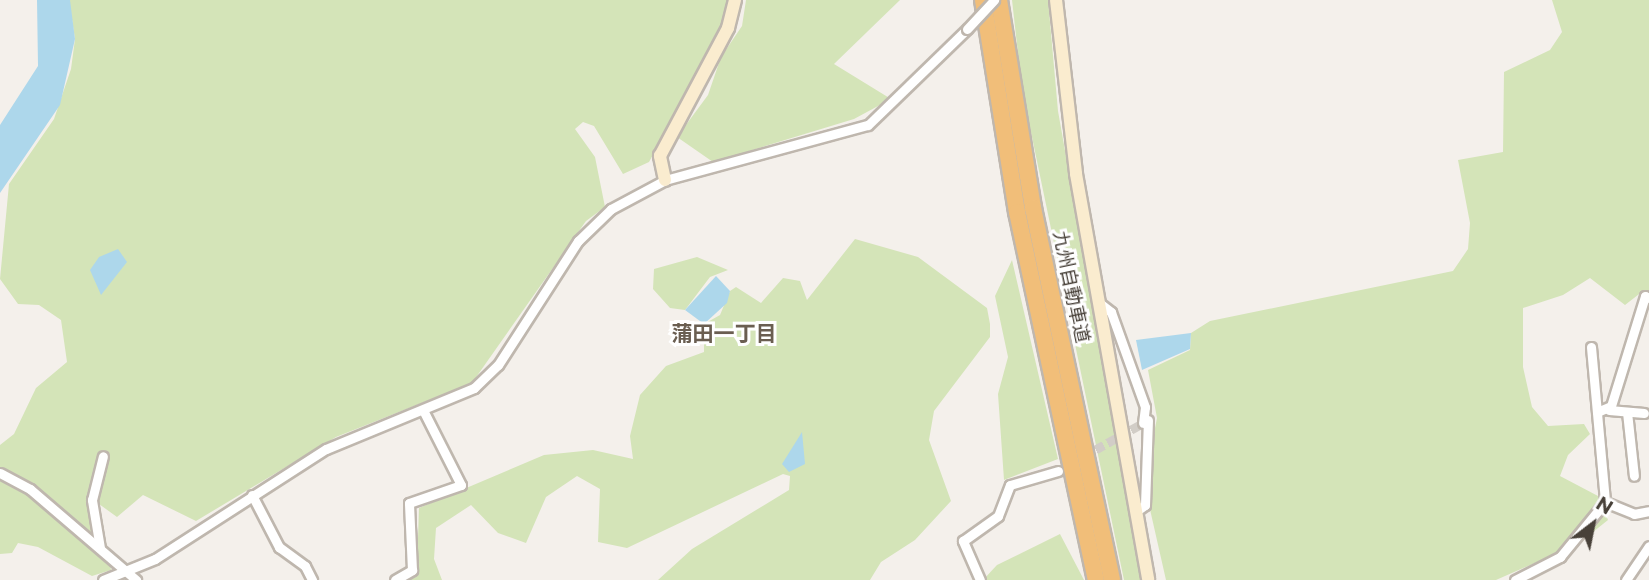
<!DOCTYPE html>
<html>
<head>
<meta charset="utf-8">
<style>
  body { margin:0 }
  #map { position:relative; width:1649px; height:580px; overflow:hidden; background:#f4f0eb; font-family:Montserrat,"Noto Sans JP",sans-serif }
  div>[style] { position:absolute }
  .green>* { inset:0; background:#d4e4b8 }
  .water>* { inset:0; background:#add7eb }
  .street-tunnel>* { height:9px; margin-top:-4.5px; transform-origin:0; background:repeating-linear-gradient(90deg,#d2cdc7 0 9px,transparent 0 13.5px) }
  .roads { filter:drop-shadow(2px 0 #bfb7ae) drop-shadow(-2px 0 #bfb7ae) drop-shadow(0 2px #bfb7ae) drop-shadow(0 -2px #bfb7ae) }
  .street>* { height:9px; margin:-4.5px; padding:0 4.5px; transform-origin:4.5px; border-radius:4.5px; background:#fff }
  .secondary>* { height:12px; margin:-6px; padding:0 6px; transform-origin:6px; border-radius:6px; background:#faeccf }
  .highway>* { height:16px; margin:-8px; padding:0 8px; transform-origin:8px; border-radius:8px; background:#f1be79 }
  .bridges { filter:drop-shadow(2px 0 #bfb7ae) drop-shadow(-2px 0 #bfb7ae) drop-shadow(0 2px #bfb7ae) drop-shadow(0 -2px #bfb7ae) }
  .street-bridge>* { height:9px; margin:-4.5px; padding:0 4.5px; transform-origin:4.5px; border-radius:4.5px; background:#fff }
  span { translate:-50% -50%; white-space:nowrap; text-align:center; line-height:1.15; -webkit-text-stroke:6px #fff; paint-order:stroke }
  .street-label { font-size:19px; color:#484139 }
  .neighbourhood-label { font-size:21px; color:#6a5e51; font-weight:700 }
  .north { position:absolute; left:1558px; top:489px; width:70px; height:70px; -webkit-text-stroke:5px #fff; paint-order:stroke; rotate:32deg; font-size:19px; font-weight:700; line-height:28px; text-align:center; color:#484139 }
  .north::after { content:''; display:block; margin:auto; width:24px; height:32px; background:#484139; clip-path:polygon(50% 0,100% 100%,50% 72%,0 100%) }
</style>
</head>
<body>
<div id="map">
  <div class="green">
    <i style="clip-path:polygon(69px 0,732px 0,730px 15px,649px 162px,623px 174px,594px 126px,583px 122px,575px 129px,595px 157px,605px 207px,586px 221px,472px 383px,336px 437px,196px 521px,143px 495px,117px 517px,99px 504px,111px 570px,92px 576px,38px 547px,18px 543px,12px 553px,0 554px,0 445px,14px 434px,36px 388px,67px 362px,61px 320px,39px 305px,18px 304px,0 279px,9px 184px,54px 119px,71px 69px,75px 39px)"></i>
    <i style="clip-path:polygon(746px 0,900px 0,834px 64px,891px 99px,854px 119px,713px 162px,677px 137px,708px 95px,721px 57px,742px 26px)"></i>
    <i style="clip-path:polygon(1012px 0,1048px 0,1058px 111px,1141px 580px,1124px 580px,1022px 89px)"></i>
    <i style="clip-path:polygon(1552px 0,1649px 0,1649px 294px,1643px 291px,1625px 305px,1590px 278px,1563px 295px,1523px 308px,1523px 367px,1532px 407px,1548px 426px,1584px 424px,1590px 434px,1568px 455px,1560px 476px,1598px 496px,1608px 520px,1578px 544px,1496px 580px,1166px 580px,1144px 483px,1157px 418px,1148px 370px,1190px 350px,1191px 333px,1210px 321px,1453px 271px,1468px 249px,1470px 223px,1458px 160px,1503px 152px,1504px 72px,1550px 50px,1562px 32px)"></i>
    <i style="clip-path:polygon(855px 239px,918px 257px,987px 308px,990px 324px,990px 337px,934px 411px,929px 440px,951px 501px,915px 540px,881px 562px,870px 580px,658px 580px,692px 549px,789px 490px,790px 476px,783px 474px,627px 548px,598px 542px,600px 489px,577px 476px,546px 497px,526px 543px,498px 533px,471px 505px,436px 528px,434px 559px,442px 580px,403px 580px,417px 568px,419px 508px,544px 455px,593px 450px,633px 459px,630px 436px,640px 395px,666px 366px,704px 352px,704px 324px,720px 315px,730px 291px,736px 287px,761px 303px,783px 278px,800px 281px,807px 300px)"></i>
    <i style="clip-path:polygon(697px 257px,728px 270px,710px 277px,685px 310px,670px 308px,653px 289px,654px 269px)"></i>
    <i style="clip-path:polygon(1012px 260px,1058px 459px,1004px 480px,998px 394px,1008px 357px,995px 296px)"></i>
    <i style="clip-path:polygon(1060px 534px,1084px 580px,983px 580px,997px 565px)"></i>
  </div>
  <div class="water">
    <i style="clip-path:polygon(37px 0,70px 0,75px 39px,60px 105px,0 193px,0 125px,38px 66px)"></i>
    <i style="clip-path:polygon(118px 249px,127px 262px,101px 295px,90px 270px,99px 257px)"></i>
    <i style="clip-path:polygon(716px 276px,730px 291px,727px 303px,704px 324px,685px 310px)"></i>
    <i style="clip-path:polygon(1191px 333px,1190px 349px,1142px 370px,1136px 340px)"></i>
    <i style="clip-path:polygon(802px 432px,805px 464px,789px 472px,782px 464px)"></i>
  </div>
  <div class="street-tunnel">
    <i style="left:1084px;top:456px;width:68px;rotate:-29.2deg"></i>
  </div>
  <div class="roads">
    <div class="street">
      <i style="left:1097px;top:301px;width:18px;rotate:38deg"></i>
      <i style="left:1111px;top:312px;width:101px;rotate:70.3deg"></i>
      <i style="left:1145px;top:407px;width:16px;rotate:97deg"></i>
      <i style="left:1591px;top:347px;width:156px;rotate:84.8deg"></i>
      <i style="left:1605px;top:502px;width:31px;rotate:22deg"></i>
      <i style="left:1634px;top:514px;width:15px;rotate:-11deg"></i>
      <i style="left:1609px;top:410px;width:35px;rotate:5deg"></i>
      <i style="left:1597px;top:412px;width:15px;rotate:-23deg"></i>
      <i style="left:1611px;top:406px;width:115px;rotate:-72.8deg"></i>
      <i style="left:1645px;top:296px;width:4px;rotate:27deg"></i>
      <i style="left:1627px;top:412px;width:64px;rotate:83.8deg"></i>
      <i style="left:0;top:473px;width:34px;rotate:28deg"></i>
      <i style="left:30px;top:489px;width:140px;rotate:40.6deg"></i>
      <i style="left:252px;top:495px;width:59px;rotate:62.6deg"></i>
      <i style="left:279px;top:547px;width:32px;rotate:36deg"></i>
      <i style="left:305px;top:566px;width:16px;rotate:63deg"></i>
      <i style="left:1135px;top:512px;width:12px;rotate:-35deg"></i>
      <i style="left:1145px;top:505px;width:85px;rotate:-88deg"></i>
      <i style="left:100px;top:548px;width:49px;rotate:-99.5deg"></i>
      <i style="left:92px;top:500px;width:45px;rotate:-76deg"></i>
      <i style="left:103px;top:580px;width:56px;rotate:-22deg"></i>
      <i style="left:155px;top:559px;width:203px;rotate:-32.8deg"></i>
      <i style="left:326px;top:449px;width:160px;rotate:-22.4deg"></i>
      <i style="left:474px;top:388px;width:33px;rotate:-44deg"></i>
      <i style="left:498px;top:365px;width:148px;rotate:-57.2deg"></i>
      <i style="left:578px;top:241px;width:46px;rotate:-44.1deg"></i>
      <i style="left:611px;top:209px;width:61px;rotate:-28.2deg"></i>
      <i style="left:665px;top:180px;width:210px;rotate:-15.2deg"></i>
      <i style="left:868px;top:125px;width:138px;rotate:-44.1deg"></i>
      <i style="left:395px;top:580px;width:20px;rotate:-30deg"></i>
      <i style="left:412px;top:570px;width:67px;rotate:-92.6deg"></i>
      <i style="left:409px;top:503px;width:55px;rotate:-19.1deg"></i>
      <i style="left:461px;top:485px;width:84px;rotate:-116.9deg"></i>
      <i style="left:980px;top:580px;width:43px;rotate:-113.6deg"></i>
      <i style="left:963px;top:541px;width:43px;rotate:-35.5deg"></i>
      <i style="left:998px;top:516px;width:33px;rotate:-69deg"></i>
      <i style="left:1010px;top:485px;width:50px;rotate:-16.3deg"></i>
      <i style="left:1515px;top:580px;width:51px;rotate:-27.1deg"></i>
      <i style="left:1560px;top:557px;width:71px;rotate:-50.7deg"></i>
      <i style="left:1626px;top:580px;width:41px;rotate:-55.9deg"></i>
    </div>
    <div class="secondary">
      <i style="left:1056px;top:0;width:175px;rotate:83.4deg"></i>
      <i style="left:1076px;top:174px;width:412px;rotate:79.9deg"></i>
      <i style="left:665px;top:180px;width:25px;rotate:-102deg"></i>
      <i style="left:660px;top:156px;width:145px;rotate:-62deg"></i>
      <i style="left:728px;top:28px;width:29px;rotate:-76deg"></i>
    </div>
    <div class="highway">
      <i style="left:983px;top:0;width:215px;rotate:80.9deg"></i>
      <i style="left:1017px;top:212px;width:376px;rotate:77.9deg"></i>
      <i style="left:999px;top:0;width:211px;rotate:80.7deg"></i>
      <i style="left:1033px;top:208px;width:380px;rotate:78deg"></i>
    </div>
  </div>
  <div class="bridges">
    <div class="street-bridge">
      <i style="left:967px;top:29px;width:40px;rotate:-47deg"></i>
    </div>
  </div>
  <div class="street-label">
    <span style="left:1071px;top:287px;rotate:78deg">九州自動車道</span>
  </div>
  <div class="neighbourhood-label">
    <span style="left:724px;top:334px">蒲田一丁目</span>
  </div>
  <div class="north">N</div>
</div>
</body>
</html>
